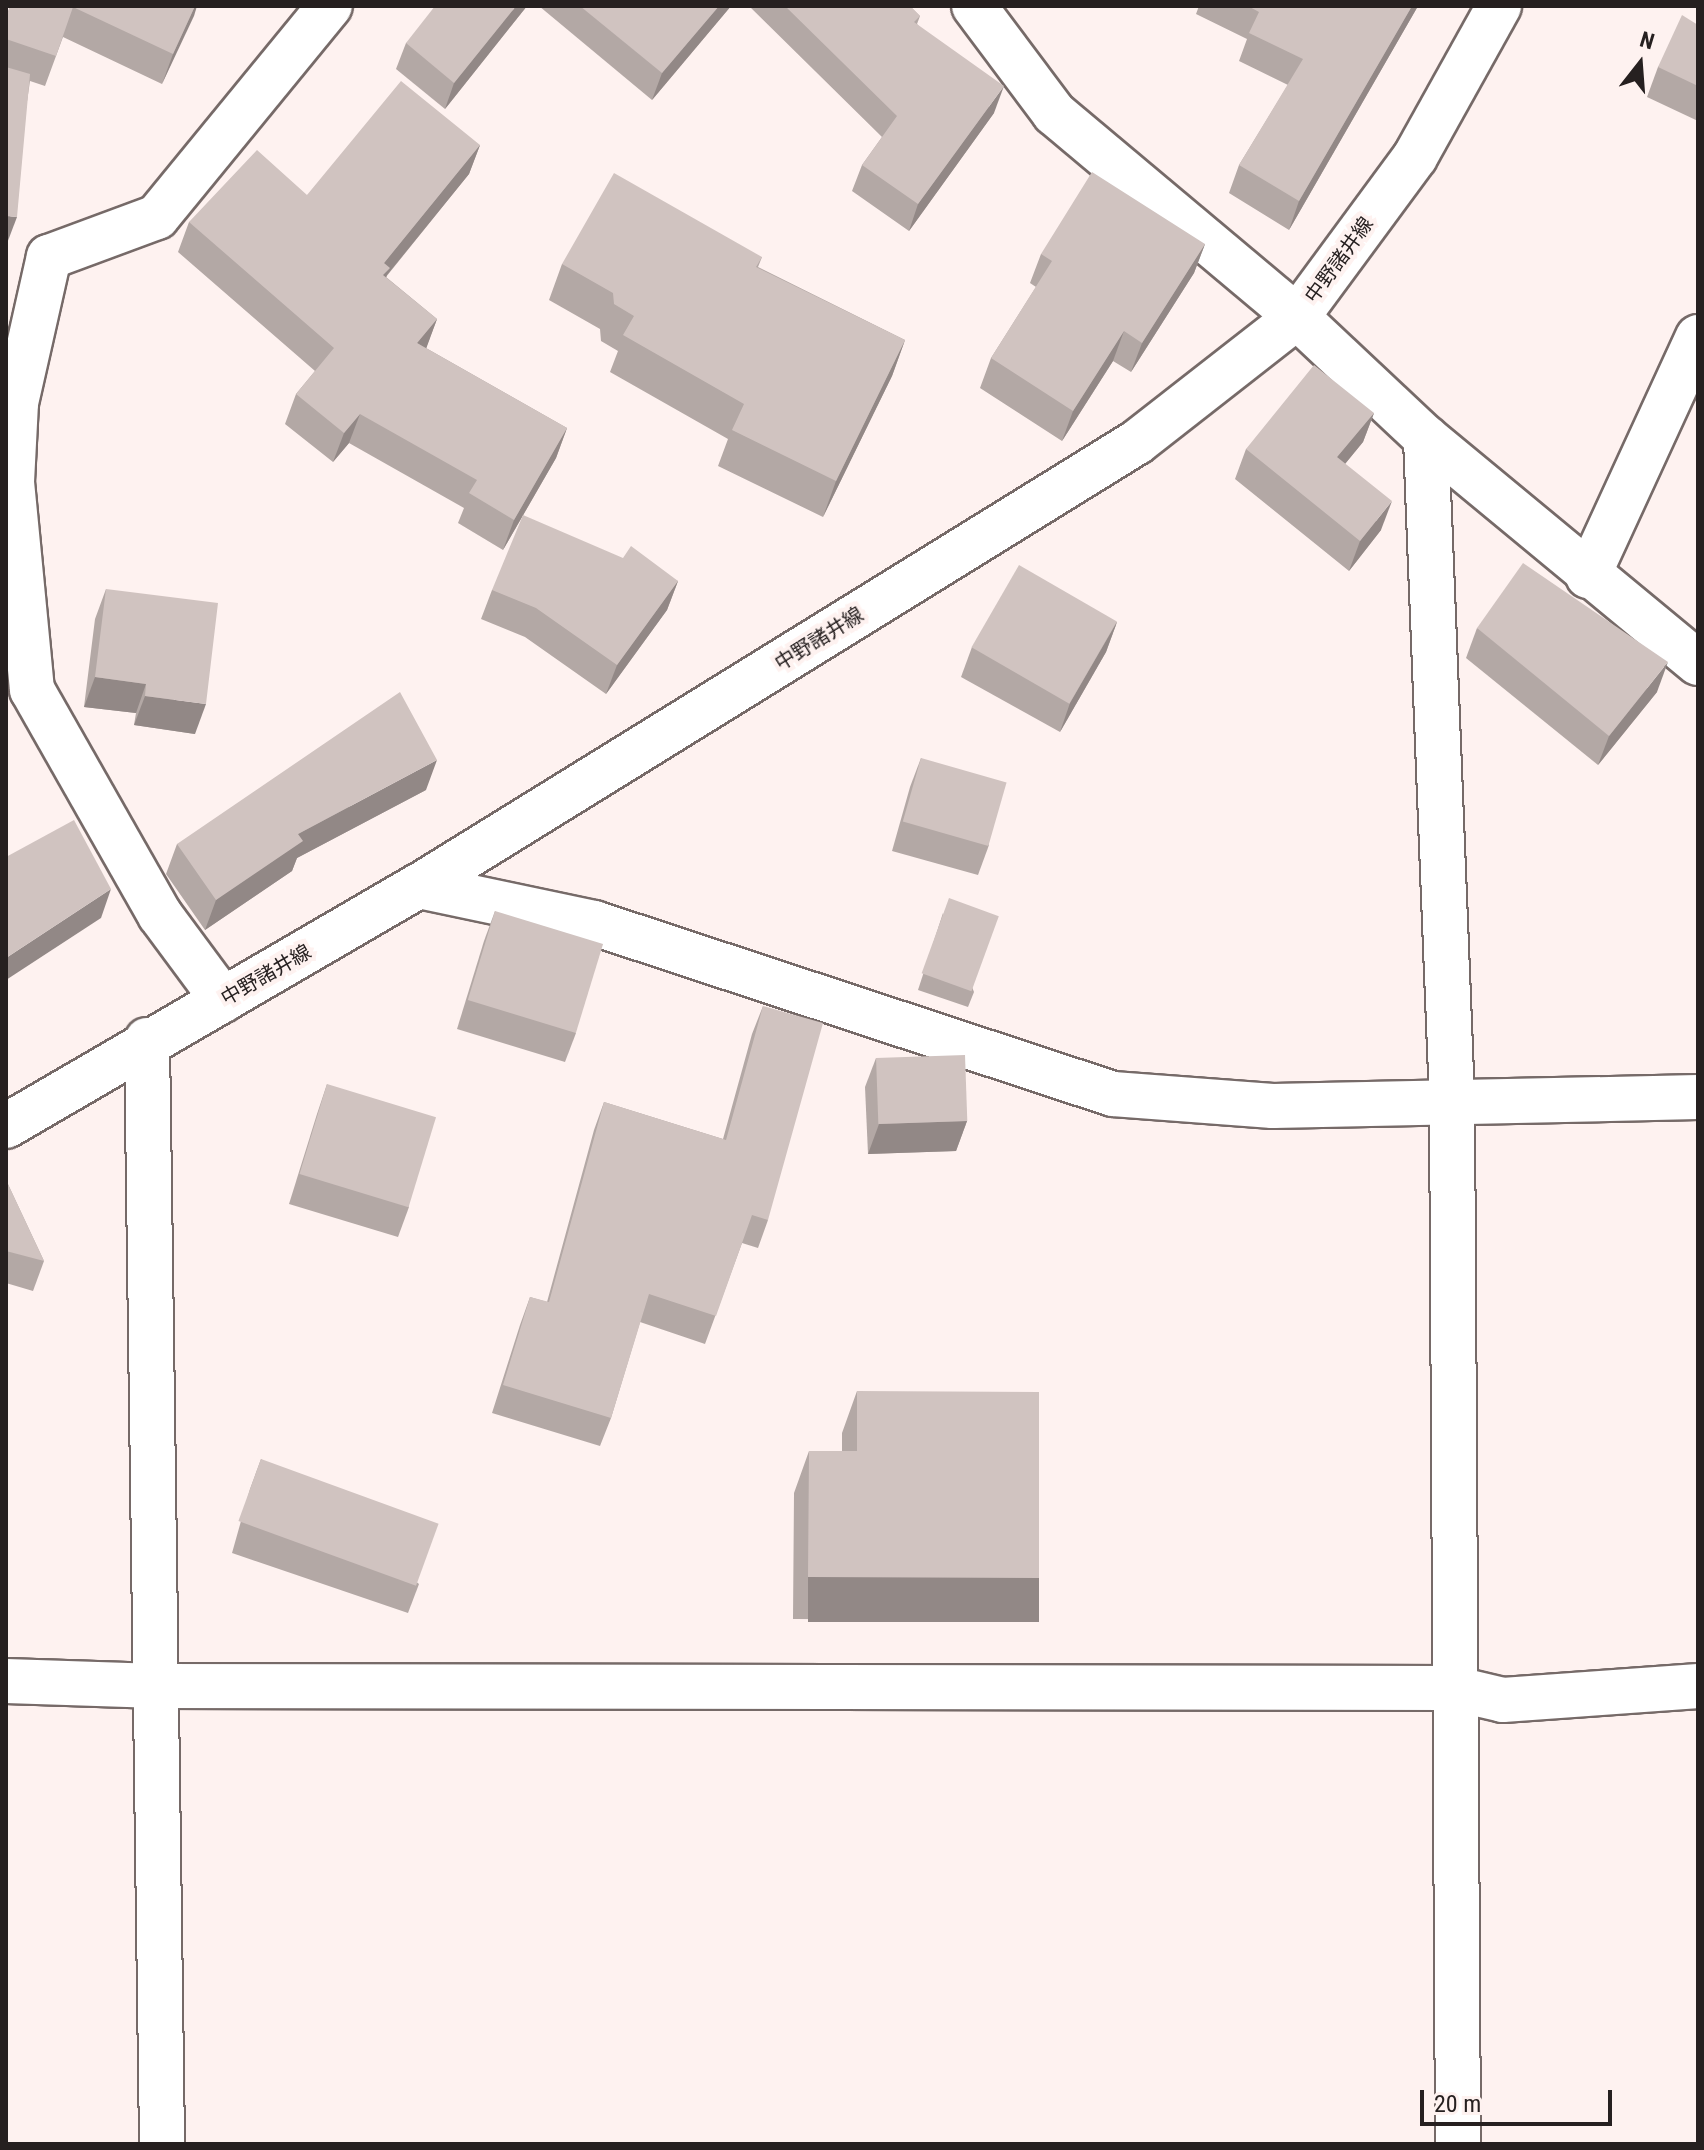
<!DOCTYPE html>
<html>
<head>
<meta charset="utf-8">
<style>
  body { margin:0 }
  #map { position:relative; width:1704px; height:2150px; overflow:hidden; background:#fef2f0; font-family:"Roboto Condensed","Noto Sans JP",sans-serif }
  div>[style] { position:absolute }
  .roads { filter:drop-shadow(2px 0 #766a68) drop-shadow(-2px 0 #766a68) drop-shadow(0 2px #766a68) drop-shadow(0 -2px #766a68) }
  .minor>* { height:44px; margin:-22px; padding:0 22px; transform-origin:22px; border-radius:22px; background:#fff }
  .tertiary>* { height:44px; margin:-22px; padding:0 22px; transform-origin:22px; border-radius:22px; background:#fff }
  .secondary>* { height:44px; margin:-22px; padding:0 22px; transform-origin:22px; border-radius:22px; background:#fff }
  .wall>* { inset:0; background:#b3a8a5 }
  .shaded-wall>* { inset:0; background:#928886; transform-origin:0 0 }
  .building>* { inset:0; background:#d0c3c0; transform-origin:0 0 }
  span { translate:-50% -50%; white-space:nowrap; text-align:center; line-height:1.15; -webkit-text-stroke:8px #fef2f0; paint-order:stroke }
  .street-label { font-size:20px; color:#262020 }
  .frame { position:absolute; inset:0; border:8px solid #262020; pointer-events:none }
  .north { position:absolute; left:1600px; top:24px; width:80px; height:80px; -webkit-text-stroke:6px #fef2f0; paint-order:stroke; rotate:17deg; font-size:22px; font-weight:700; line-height:32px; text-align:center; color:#262020 }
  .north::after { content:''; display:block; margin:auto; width:28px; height:36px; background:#262020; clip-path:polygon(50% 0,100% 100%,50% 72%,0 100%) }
  .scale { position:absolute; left:1420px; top:2090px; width:192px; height:36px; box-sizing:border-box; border:4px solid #262020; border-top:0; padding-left:10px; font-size:24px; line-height:28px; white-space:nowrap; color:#262020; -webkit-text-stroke:6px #fef2f0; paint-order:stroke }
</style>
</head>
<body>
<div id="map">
  <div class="roads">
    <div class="minor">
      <i style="left:974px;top:6px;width:134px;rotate:53.2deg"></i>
      <i style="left:1054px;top:113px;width:317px;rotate:40deg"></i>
      <i style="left:1426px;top:438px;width:353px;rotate:39.6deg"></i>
      <i style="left:1588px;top:576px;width:263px;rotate:-65.3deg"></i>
      <i style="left:419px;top:886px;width:179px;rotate:11.9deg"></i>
      <i style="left:594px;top:923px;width:546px;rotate:18.24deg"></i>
      <i style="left:1113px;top:1094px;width:160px;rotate:4.3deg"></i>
      <i style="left:1273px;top:1106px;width:425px;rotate:-1.2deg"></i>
      <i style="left:223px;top:1000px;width:106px;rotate:-126.5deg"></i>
      <i style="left:160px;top:915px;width:259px;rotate:-119.6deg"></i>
      <i style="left:32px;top:690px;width:209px;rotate:-95.5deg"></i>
      <i style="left:12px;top:482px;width:79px;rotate:-87.1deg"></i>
      <i style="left:16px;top:403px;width:150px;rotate:-77.3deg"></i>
      <i style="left:49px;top:257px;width:115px;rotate:-20.3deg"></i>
      <i style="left:157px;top:217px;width:273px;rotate:-50.7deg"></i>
      <i style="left:147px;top:1040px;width:1104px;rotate:89.22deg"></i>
      <i style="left:6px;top:1681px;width:152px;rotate:1.9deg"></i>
      <i style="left:158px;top:1686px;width:1294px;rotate:0.09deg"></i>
      <i style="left:1452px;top:1688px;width:52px;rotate:13.2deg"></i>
      <i style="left:1503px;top:1700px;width:196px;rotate:-4.1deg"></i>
    </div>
    <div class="tertiary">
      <i style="left:1297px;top:317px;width:177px;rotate:43.2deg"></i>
      <i style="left:1426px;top:438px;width:664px;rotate:87.75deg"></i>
      <i style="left:1452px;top:1101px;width:1043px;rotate:89.67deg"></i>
    </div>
    <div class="secondary">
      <i style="left:6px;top:1126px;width:478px;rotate:-30.2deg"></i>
      <i style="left:419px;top:886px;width:844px;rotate:-31.73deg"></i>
      <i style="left:1137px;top:442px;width:203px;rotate:-38deg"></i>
      <i style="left:1297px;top:317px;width:199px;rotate:-53.6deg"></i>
      <i style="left:1415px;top:157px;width:173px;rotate:-60.9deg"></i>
    </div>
  </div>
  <div class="wall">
    <i style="clip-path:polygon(10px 6px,197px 6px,162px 84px,63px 37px,45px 86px,30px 81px,6px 246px,6px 18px)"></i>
    <i style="clip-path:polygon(527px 6px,445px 109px,396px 69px,406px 43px)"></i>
    <i style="clip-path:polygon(539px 6px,731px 6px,652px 100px)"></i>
    <i style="clip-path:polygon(749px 6px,910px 6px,920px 16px,917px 24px,994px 113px,909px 231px,852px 191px,862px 165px,882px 137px)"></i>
    <i style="clip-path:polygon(1199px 6px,1418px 6px,1289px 230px,1229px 193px,1239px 165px,1288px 85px,1239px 61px,1247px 39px,1196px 14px)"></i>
    <i style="clip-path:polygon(1698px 25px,1698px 121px,1647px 97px,1658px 67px)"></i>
    <i style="clip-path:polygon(480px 145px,469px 174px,386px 277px,437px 319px,426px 348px,567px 428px,556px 458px,503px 550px,458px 523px,464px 508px,349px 443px,333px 462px,285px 424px,296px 394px,315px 371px,178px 252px,189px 222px,307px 195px)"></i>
    <i style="clip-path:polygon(1205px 244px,1194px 273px,1131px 372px,1113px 361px,1062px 441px,980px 388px,991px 358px,1036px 287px,1030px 283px,1041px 254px)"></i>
    <i style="clip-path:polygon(762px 257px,758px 267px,905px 340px,892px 376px,823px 517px,718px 466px,728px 439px,610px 372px,618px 351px,601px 341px,600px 329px,549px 300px,562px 264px)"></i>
    <i style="clip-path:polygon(1374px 413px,1363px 442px,1345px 464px,1381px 530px,1349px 571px,1235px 479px,1246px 449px)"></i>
    <i style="clip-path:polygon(623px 558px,678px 581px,667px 610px,606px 694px,525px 637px,481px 619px,492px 590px)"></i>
    <i style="clip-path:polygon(106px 589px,195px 734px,134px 725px,136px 713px,84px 707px,95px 619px)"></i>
    <i style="clip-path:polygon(1117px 622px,1106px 652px,1060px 732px,961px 677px,972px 647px)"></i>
    <i style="clip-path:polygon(1477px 628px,1657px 692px,1598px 765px,1466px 658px)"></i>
    <i style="clip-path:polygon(921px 758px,989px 845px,978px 875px,892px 851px,910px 787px)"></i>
    <i style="clip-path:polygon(426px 790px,297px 858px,292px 871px,205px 930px,166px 874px,177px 844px)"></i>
    <i style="clip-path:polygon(495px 911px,576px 1033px,565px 1062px,457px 1029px,484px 941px)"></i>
    <i style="clip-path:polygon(943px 913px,974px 992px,968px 1007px,918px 990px)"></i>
    <i style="clip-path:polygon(763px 1006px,768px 1220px,758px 1248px,742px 1243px,705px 1344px,640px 1322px,611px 1418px,600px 1446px,492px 1413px,520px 1325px,530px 1297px,547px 1302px,594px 1130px,604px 1102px,723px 1139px,752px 1034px)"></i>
    <i style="clip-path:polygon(876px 1058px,967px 1121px,956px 1151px,868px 1154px,865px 1087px)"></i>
    <i style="clip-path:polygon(327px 1084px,409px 1207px,398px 1237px,289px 1204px,317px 1114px)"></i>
    <i style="clip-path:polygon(6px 1180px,44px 1261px,33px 1291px,6px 1283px)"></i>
    <i style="clip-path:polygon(857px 1391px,1039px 1578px,1023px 1620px,793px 1619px,794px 1493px,809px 1451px,842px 1451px,842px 1433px)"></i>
    <i style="clip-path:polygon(261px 1459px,419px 1584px,408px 1613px,232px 1553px,250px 1489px)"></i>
  </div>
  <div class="shaded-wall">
    <i style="clip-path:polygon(195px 6px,197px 6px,194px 16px,162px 84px,173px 54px)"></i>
    <i style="clip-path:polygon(516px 6px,527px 6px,445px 109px,454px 83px)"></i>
    <i style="clip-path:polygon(719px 6px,731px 6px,652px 100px,662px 73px)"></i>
    <i style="clip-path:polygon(1412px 6px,1418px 6px,1289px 230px,1299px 201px)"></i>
    <i style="clip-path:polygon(1004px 86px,994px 113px,909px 231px,918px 204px)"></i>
    <i style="clip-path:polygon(480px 145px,469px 174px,387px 275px,379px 298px,384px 263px)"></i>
    <i style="clip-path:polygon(6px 216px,17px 217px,6px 246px)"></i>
    <i style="clip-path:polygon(1205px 244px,1194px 273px,1131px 372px,1142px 343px)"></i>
    <i style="clip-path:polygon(437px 319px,426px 349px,417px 343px)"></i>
    <i style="clip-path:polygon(1124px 331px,1113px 361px,1062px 441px,1073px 411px)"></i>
    <i style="clip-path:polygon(905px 340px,892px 376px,823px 517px,836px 481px)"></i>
    <i style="clip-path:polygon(1374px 413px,1363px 442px,1326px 487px,1337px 457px)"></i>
    <i style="clip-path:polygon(360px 414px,349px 443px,333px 462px,344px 433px)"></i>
    <i style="clip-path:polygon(567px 428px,556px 458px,503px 550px,514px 520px)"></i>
    <i style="clip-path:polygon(1392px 501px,1381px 530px,1349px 571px,1360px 541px)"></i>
    <i style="clip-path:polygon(678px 581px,667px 610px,606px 694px,617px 665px)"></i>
    <i style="clip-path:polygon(1117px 622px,1106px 652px,1060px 732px,1070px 703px)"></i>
    <i style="clip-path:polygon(1668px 662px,1657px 692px,1598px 765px,1609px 736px)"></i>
    <i style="clip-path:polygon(95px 677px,146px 684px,136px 713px,84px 707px)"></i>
    <i style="clip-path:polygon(145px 696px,206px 704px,195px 734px,134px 725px)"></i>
    <i style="clip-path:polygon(437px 760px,426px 790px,297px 858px,292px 871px,205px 930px,216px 900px,298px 834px)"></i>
    <i style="clip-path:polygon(111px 889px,101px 918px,6px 980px,6px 958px)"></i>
    <i style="clip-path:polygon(967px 1121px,956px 1151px,868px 1154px,879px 1124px)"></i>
    <i style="left:808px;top:1577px;width:231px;height:45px"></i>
  </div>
  <div class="building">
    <i style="clip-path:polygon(10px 6px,195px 6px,173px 54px,73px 7px,56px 56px,6px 39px,6px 18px)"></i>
    <i style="clip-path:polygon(435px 6px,516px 6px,454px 83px,406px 43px)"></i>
    <i style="clip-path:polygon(580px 6px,719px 6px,662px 73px)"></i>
    <i style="clip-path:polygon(785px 6px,910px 6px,920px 16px,914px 22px,1004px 86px,918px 204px,862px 165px,897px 116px)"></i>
    <i style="clip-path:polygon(1248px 6px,1412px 6px,1299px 201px,1239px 165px,1303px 59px,1249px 33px,1259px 12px)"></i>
    <i style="clip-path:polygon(1682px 15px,1698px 25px,1698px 86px,1658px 67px)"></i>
    <i style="clip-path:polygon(6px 67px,30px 74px,17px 217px,6px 216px)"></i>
    <i style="clip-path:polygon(401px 81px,480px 145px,384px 263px,390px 268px,383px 275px,437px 319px,417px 343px,567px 428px,514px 520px,469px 493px,477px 480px,360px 414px,344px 433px,296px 394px,334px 348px,189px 222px,257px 150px,307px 195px)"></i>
    <i style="clip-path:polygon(1092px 172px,1205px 244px,1142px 343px,1124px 331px,1073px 411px,991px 358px,1052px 261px,1041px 254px)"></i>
    <i style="clip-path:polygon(614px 173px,762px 257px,756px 267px,905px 340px,836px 481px,732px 430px,744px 404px,623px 335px,634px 316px,614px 304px,613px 293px,562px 264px)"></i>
    <i style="clip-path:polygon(1314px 365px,1374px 413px,1337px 457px,1392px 501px,1360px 541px,1246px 449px)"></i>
    <i style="clip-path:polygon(523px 515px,623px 558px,631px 546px,678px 581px,617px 665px,536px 608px,492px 590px)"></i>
    <i style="clip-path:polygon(1523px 563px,1668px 662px,1609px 736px,1477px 628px)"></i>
    <i style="left:1019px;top:565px;width:113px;height:95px;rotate:30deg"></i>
    <i style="clip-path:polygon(106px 589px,218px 603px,206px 704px,145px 696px,146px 684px,95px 677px)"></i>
    <i style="clip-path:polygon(400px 692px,437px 760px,298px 834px,303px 841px,216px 900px,177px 844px)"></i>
    <i style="left:921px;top:758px;width:89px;height:66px;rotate:16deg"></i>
    <i style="clip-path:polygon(74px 820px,111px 889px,6px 958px,6px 857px)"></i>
    <i style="left:949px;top:898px;width:53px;height:80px;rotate:20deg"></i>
    <i style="left:495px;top:911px;width:113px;height:93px;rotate:17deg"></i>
    <i style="clip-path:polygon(763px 1006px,823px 1023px,768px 1220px,752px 1215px,716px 1316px,649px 1294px,611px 1418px,503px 1385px,530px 1297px,549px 1302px,604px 1102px,726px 1140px)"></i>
    <i style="left:965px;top:1055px;width:66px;height:89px;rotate:88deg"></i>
    <i style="left:327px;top:1084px;width:114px;height:94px;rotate:17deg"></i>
    <i style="clip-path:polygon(6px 1180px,44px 1261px,6px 1251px)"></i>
    <i style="clip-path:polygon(857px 1391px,1039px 1392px,1039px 1578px,808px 1577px,809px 1451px,857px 1451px)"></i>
    <i style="left:261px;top:1459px;width:189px;height:66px;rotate:20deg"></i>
  </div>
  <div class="street-label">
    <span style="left:1339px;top:260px;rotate:-54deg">中野諸井線</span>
    <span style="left:819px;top:639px;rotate:-32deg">中野諸井線</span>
    <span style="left:266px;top:975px;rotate:-30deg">中野諸井線</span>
  </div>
  <div class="frame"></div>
  <div class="north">N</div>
  <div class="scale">20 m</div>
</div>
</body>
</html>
